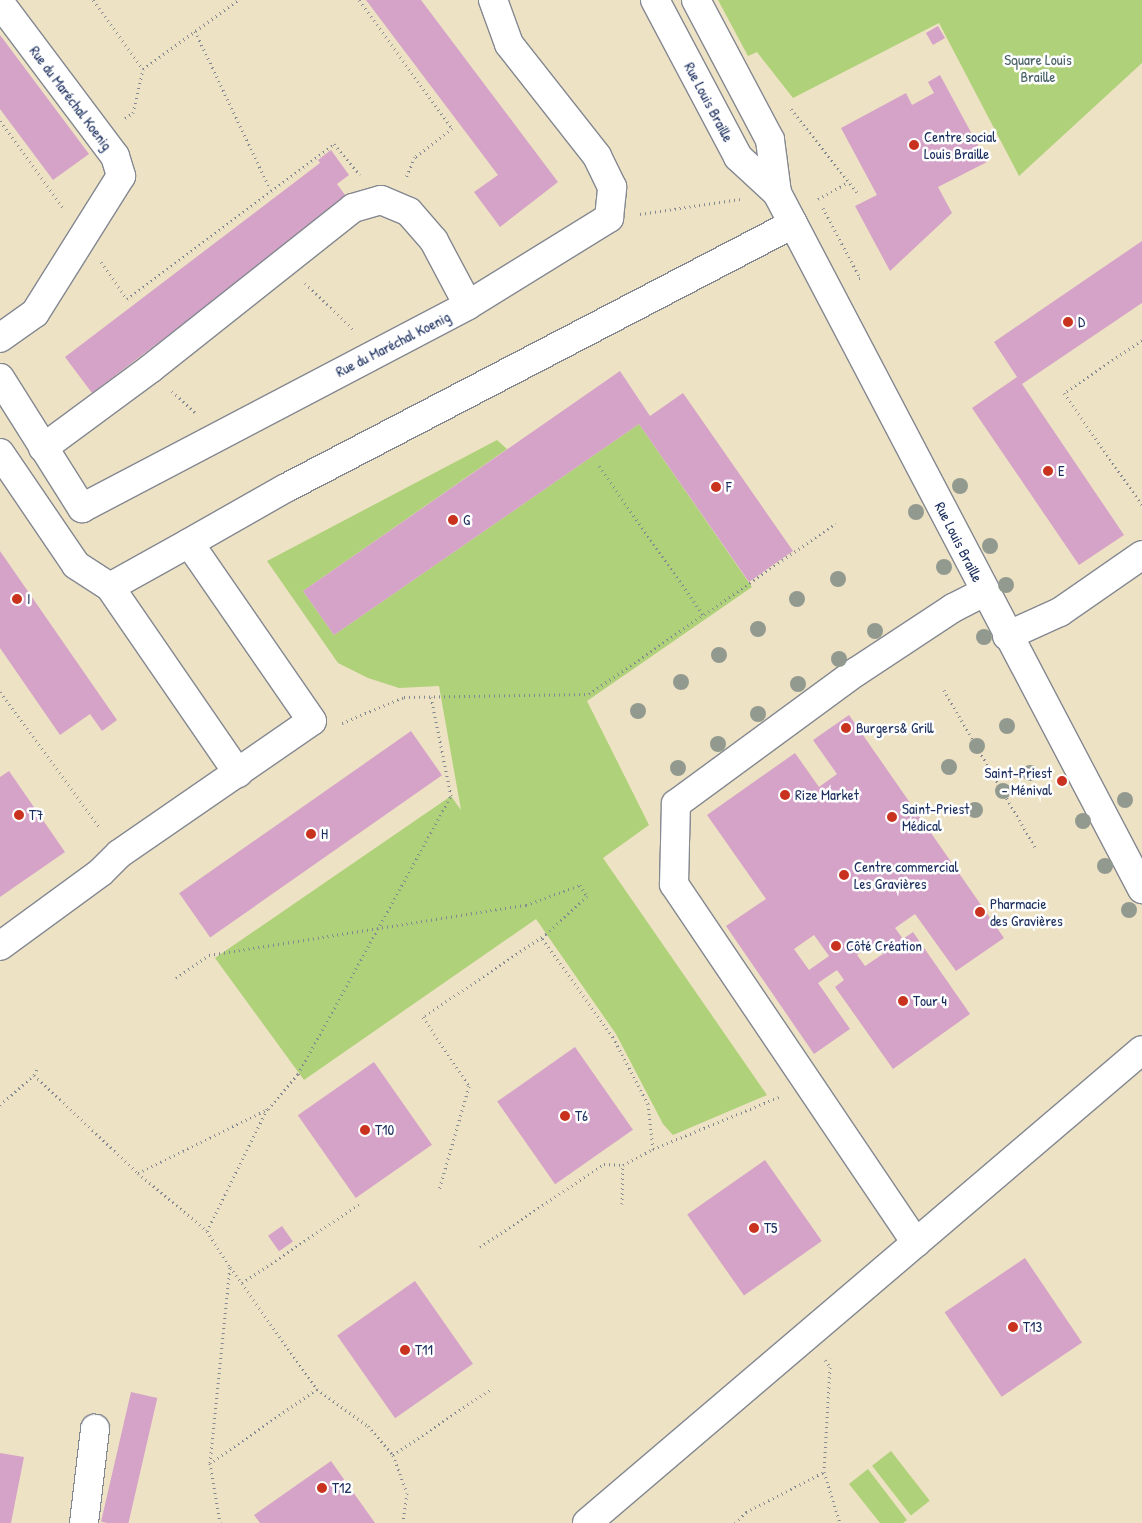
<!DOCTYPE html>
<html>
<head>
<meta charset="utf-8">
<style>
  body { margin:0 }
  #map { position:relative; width:1142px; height:1523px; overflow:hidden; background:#eee2c4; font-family:"Patrick Hand",sans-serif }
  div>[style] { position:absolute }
  .green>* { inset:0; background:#afd17a; transform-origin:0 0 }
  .building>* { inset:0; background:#d5a3c7; transform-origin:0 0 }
  .path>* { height:3px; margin-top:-1.5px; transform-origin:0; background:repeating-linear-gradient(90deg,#848891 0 1px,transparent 0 5px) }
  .roads { filter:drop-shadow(1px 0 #848891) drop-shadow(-1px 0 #848891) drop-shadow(0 1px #848891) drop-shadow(0 -1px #848891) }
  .minor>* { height:28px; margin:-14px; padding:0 14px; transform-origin:14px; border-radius:14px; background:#fff }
  .trees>* { width:16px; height:16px; margin:-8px; border-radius:50%; background:#929a90 }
  .dots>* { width:14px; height:14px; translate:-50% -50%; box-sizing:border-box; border:2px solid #fff; border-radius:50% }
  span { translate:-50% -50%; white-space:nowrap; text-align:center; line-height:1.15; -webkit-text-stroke:5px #fff; paint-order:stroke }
  .park-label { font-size:15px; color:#476066 }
  .street-label { font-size:15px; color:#1b2f5e }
  .poi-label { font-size:15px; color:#1b2f5e }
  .left { translate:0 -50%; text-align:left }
  .right { translate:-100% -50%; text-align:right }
</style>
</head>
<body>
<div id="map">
  <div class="green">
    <i style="clip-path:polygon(718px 0,1142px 0,1142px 63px,1019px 176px,939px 23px,793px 98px,757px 52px,748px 56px)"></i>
    <i style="clip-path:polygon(639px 424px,752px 587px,587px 701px,649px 825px,603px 858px,767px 1095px,673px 1135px,663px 1124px,616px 1034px,536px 919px,304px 1080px,215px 958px,451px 796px,461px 810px,439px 686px,399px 688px,368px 678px,338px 663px,267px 561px,497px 440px,507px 449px,303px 591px,334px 635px)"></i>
    <i style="left:891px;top:1451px;width:63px;height:24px;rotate:52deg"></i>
    <i style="clip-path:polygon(868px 1469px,907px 1520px,903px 1523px,880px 1523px,849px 1484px)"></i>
  </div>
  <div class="building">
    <i style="clip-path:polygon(366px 0,421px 0,558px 182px,500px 227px,474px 192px,498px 175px)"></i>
    <i style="left:938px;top:26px;width:14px;height:14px;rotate:60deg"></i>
    <i style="clip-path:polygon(0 35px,89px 154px,53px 180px,0 109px)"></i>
    <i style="clip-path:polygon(940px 75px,987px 162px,938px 187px,952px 213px,890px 271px,855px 206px,877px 195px,841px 128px,906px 93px,912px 105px,934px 93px,928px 82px)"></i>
    <i style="clip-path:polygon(331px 150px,349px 175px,337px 184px,348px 199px,92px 393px,65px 357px,320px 163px,318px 160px)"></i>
    <i style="clip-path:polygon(1142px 241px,1142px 303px,1022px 384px,1124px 535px,1079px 565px,972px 408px,1017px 377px,994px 342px)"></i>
    <i style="clip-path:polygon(620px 371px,650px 416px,683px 393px,793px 551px,749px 582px,639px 424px,334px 635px,303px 591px)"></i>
    <i style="clip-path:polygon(0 551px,117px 720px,102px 731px,90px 714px,60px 735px,0 648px)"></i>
    <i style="clip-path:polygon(evenodd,849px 715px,1004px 938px,956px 971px,915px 914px,895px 928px,903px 939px,913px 932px,970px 1014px,893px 1069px,835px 987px,844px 980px,837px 970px,818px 983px,850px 1029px,814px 1054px,726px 926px,766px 899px,707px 815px,795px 753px,819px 787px,837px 774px,813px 740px,849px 715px,814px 935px,829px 956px,809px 970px,794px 949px,814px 935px,849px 715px,875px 943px,883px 954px,865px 966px,857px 955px,875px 943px)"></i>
    <i style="left:411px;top:731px;width:54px;height:283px;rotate:55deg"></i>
    <i style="clip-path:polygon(9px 771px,65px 852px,0 897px,0 777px)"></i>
    <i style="left:575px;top:1047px;width:101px;height:95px;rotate:55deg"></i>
    <i style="left:374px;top:1062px;width:101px;height:93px;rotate:55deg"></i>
    <i style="left:765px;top:1160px;width:99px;height:95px;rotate:55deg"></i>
    <i style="left:282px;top:1226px;width:19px;height:17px;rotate:55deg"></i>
    <i style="left:1025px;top:1258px;width:102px;height:97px;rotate:56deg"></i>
    <i style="left:415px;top:1281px;width:101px;height:95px;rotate:55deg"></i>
    <i style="left:131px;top:1392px;width:27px;height:133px;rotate:13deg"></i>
    <i style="clip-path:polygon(0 1453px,24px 1457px,11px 1523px,0 1523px)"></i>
    <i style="clip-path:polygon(331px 1461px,375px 1523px,260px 1523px,254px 1515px)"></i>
  </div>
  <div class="path">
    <i style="left:93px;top:0;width:85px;rotate:54.1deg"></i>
    <i style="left:143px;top:69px;width:117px;rotate:-36deg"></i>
    <i style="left:359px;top:0;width:158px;rotate:54deg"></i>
    <i style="left:452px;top:128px;width:47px;rotate:141.9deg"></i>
    <i style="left:415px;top:157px;width:22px;rotate:114deg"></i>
    <i style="left:195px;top:31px;width:175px;rotate:64.6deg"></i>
    <i style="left:791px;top:109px;width:106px;rotate:51.5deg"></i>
    <i style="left:125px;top:118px;width:9px;rotate:-32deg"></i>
    <i style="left:133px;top:113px;width:45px;rotate:-77.2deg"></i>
    <i style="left:0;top:121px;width:110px;rotate:53.9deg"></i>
    <i style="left:818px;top:199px;width:35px;rotate:-29deg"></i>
    <i style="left:823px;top:208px;width:79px;rotate:62.1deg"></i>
    <i style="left:860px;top:278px;width:3px;rotate:162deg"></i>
    <i style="left:640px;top:214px;width:101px;rotate:-8.5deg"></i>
    <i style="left:101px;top:262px;width:45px;rotate:54.9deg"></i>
    <i style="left:127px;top:299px;width:259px;rotate:-36.8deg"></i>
    <i style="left:334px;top:144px;width:40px;rotate:50deg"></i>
    <i style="left:305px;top:283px;width:69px;rotate:43.8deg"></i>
    <i style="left:1142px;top:340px;width:94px;rotate:145.8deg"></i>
    <i style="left:1064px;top:393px;width:136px;rotate:55.1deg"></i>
    <i style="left:172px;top:391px;width:34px;rotate:43deg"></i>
    <i style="left:599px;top:466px;width:183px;rotate:55deg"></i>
    <i style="left:944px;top:690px;width:184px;rotate:59.9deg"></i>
    <i style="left:0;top:692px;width:170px;rotate:53.6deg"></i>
    <i style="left:342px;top:723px;width:67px;rotate:-22.8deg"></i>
    <i style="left:404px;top:697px;width:185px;rotate:-0.9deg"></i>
    <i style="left:589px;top:694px;width:300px;rotate:-34.7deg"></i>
    <i style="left:176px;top:978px;width:40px;rotate:-34.9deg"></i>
    <i style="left:209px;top:955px;width:321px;rotate:-9deg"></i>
    <i style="left:526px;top:905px;width:58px;rotate:-20.3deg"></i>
    <i style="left:580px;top:885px;width:13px;rotate:58deg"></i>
    <i style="left:587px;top:896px;width:56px;rotate:137.2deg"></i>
    <i style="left:546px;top:934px;width:148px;rotate:146deg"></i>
    <i style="left:423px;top:1017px;width:83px;rotate:56.3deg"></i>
    <i style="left:469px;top:1086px;width:108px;rotate:106.1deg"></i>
    <i style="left:34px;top:1075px;width:143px;rotate:43.3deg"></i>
    <i style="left:138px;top:1173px;width:90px;rotate:40deg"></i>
    <i style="left:207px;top:1231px;width:43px;rotate:57.4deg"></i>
    <i style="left:0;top:1105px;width:45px;rotate:-41.4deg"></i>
    <i style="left:34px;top:1075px;width:8px;rotate:-67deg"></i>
    <i style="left:653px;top:1149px;width:139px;rotate:-22.5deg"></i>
    <i style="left:138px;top:1173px;width:145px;rotate:-26.2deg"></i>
    <i style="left:268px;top:1109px;width:46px;rotate:-49.4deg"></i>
    <i style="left:298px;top:1074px;width:317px;rotate:-61.2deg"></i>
    <i style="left:451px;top:796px;width:101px;rotate:-101.4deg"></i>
    <i style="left:622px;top:1204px;width:39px;rotate:-89deg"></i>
    <i style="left:207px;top:1231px;width:136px;rotate:-63.8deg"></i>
    <i style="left:480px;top:1247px;width:149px;rotate:-33.8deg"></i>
    <i style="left:604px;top:1164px;width:19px;rotate:3deg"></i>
    <i style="left:623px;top:1165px;width:34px;rotate:-28deg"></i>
    <i style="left:653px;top:1149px;width:45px;rotate:-96.3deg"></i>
    <i style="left:648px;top:1104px;width:76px;rotate:-117.6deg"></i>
    <i style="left:613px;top:1037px;width:123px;rotate:-125.8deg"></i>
    <i style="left:242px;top:1283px;width:141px;rotate:-34deg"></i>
    <i style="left:825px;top:1360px;width:9px;rotate:54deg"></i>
    <i style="left:830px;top:1367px;width:105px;rotate:93.3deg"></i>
    <i style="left:824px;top:1472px;width:53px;rotate:72.6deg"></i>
    <i style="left:317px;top:1389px;width:130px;rotate:145.3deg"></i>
    <i style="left:210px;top:1463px;width:197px;rotate:-84.2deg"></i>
    <i style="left:230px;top:1267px;width:150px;rotate:54.5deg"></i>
    <i style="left:317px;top:1389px;width:63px;rotate:36deg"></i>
    <i style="left:368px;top:1426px;width:38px;rotate:49deg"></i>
    <i style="left:393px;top:1455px;width:40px;rotate:69.8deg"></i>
    <i style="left:407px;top:1493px;width:30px;rotate:98deg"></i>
    <i style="left:393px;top:1455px;width:118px;rotate:-34deg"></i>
    <i style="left:210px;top:1463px;width:61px;rotate:80.5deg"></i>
    <i style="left:735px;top:1523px;width:16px;rotate:-45deg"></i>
    <i style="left:746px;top:1512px;width:88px;rotate:-27.1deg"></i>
  </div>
  <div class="roads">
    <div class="minor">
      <i style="left:655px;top:0;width:178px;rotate:62.1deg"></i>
      <i style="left:738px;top:157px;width:53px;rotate:42.7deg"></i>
      <i style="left:777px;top:193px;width:786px;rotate:62.33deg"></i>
      <i style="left:696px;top:0;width:158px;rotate:62.1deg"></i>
      <i style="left:770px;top:140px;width:53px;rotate:82.5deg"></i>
      <i style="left:0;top:3px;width:191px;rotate:53.1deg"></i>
      <i style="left:115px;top:156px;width:21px;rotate:73deg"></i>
      <i style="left:121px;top:176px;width:162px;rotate:122.1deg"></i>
      <i style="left:35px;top:313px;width:43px;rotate:144.5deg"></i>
      <i style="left:0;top:378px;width:154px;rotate:57.8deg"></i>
      <i style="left:82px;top:508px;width:436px;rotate:-27.7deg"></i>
      <i style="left:468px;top:305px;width:166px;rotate:-31.7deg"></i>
      <i style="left:609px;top:218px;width:31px;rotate:-84deg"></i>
      <i style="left:612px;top:187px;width:34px;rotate:-116deg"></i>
      <i style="left:597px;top:156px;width:142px;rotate:-128.2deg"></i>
      <i style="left:509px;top:44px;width:47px;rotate:-110deg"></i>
      <i style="left:43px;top:448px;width:133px;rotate:-36.4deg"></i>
      <i style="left:150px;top:369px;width:259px;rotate:-38.4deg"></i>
      <i style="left:353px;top:208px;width:29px;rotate:-16deg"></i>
      <i style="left:381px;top:200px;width:30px;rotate:23deg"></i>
      <i style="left:409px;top:212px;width:38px;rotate:49deg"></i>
      <i style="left:434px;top:241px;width:72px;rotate:62deg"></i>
      <i style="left:0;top:453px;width:135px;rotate:55.8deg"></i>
      <i style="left:76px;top:565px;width:40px;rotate:32.9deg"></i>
      <i style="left:189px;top:543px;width:90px;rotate:150.9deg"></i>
      <i style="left:110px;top:587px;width:226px;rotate:55.5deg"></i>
      <i style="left:1007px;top:636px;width:58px;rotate:-24.4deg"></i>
      <i style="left:1060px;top:612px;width:100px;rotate:-34.8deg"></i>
      <i style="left:0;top:946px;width:125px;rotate:-36.2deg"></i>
      <i style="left:101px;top:872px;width:25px;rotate:-45deg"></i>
      <i style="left:119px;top:854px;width:234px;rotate:-34.6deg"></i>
      <i style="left:312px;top:721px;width:216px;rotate:-124.6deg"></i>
      <i style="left:189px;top:543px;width:112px;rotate:-29.6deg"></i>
      <i style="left:286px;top:488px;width:572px;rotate:-27.51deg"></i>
      <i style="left:916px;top:1243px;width:433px;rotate:-124deg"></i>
      <i style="left:674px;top:884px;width:80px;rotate:-88.6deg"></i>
      <i style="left:676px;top:804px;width:223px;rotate:-36.3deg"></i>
      <i style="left:856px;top:672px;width:116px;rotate:-33.4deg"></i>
      <i style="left:953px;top:608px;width:35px;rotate:-27deg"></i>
      <i style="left:84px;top:1523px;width:95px;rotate:-83.3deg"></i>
      <i style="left:587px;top:1523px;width:729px;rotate:-40.44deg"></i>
    </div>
  </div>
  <div class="trees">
    <i style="left:960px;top:486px"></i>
    <i style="left:916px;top:512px"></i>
    <i style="left:990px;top:546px"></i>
    <i style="left:944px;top:567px"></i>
    <i style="left:838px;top:579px"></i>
    <i style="left:1006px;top:585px"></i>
    <i style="left:797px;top:599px"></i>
    <i style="left:758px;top:629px"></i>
    <i style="left:875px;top:631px"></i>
    <i style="left:984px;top:637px"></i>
    <i style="left:719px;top:655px"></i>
    <i style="left:839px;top:659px"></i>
    <i style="left:681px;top:682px"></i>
    <i style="left:798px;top:684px"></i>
    <i style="left:638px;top:711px"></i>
    <i style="left:758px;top:714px"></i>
    <i style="left:1007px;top:726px"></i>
    <i style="left:718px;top:744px"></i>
    <i style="left:977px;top:746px"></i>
    <i style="left:949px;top:767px"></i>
    <i style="left:678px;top:768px"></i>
    <i style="left:1030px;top:773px"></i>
    <i style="left:1003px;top:791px"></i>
    <i style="left:1125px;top:800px"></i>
    <i style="left:975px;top:810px"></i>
    <i style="left:1083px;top:821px"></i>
    <i style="left:1105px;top:866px"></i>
    <i style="left:1129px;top:910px"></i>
  </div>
  <div class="dots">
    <i style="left:914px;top:145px;background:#c8321e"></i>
    <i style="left:1068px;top:322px;background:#c8321e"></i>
    <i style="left:1048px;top:471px;background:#c8321e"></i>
    <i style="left:716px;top:487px;background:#c8321e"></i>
    <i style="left:453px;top:520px;background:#c8321e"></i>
    <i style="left:17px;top:599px;background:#c8321e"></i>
    <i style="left:846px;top:728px;background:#c8321e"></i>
    <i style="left:1062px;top:781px;background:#c8321e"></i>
    <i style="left:785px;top:795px;background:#c8321e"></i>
    <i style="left:19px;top:815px;background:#c8321e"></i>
    <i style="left:892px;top:817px;background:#c8321e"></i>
    <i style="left:311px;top:834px;background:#c8321e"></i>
    <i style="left:844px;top:875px;background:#c8321e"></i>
    <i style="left:980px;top:912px;background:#c8321e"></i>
    <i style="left:836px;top:946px;background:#c8321e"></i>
    <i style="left:903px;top:1001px;background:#c8321e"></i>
    <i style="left:565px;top:1116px;background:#c8321e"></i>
    <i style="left:365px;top:1130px;background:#c8321e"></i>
    <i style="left:754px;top:1228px;background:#c8321e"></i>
    <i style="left:1013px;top:1327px;background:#c8321e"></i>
    <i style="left:405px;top:1350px;background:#c8321e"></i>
    <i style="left:322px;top:1488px;background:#c8321e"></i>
  </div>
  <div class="park-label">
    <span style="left:1038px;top:68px">Square Louis<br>Braille</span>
  </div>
  <div class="street-label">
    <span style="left:71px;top:98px;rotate:53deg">Rue du Maréchal Koenig</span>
    <span style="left:709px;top:102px;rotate:62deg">Rue Louis Braille</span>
    <span style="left:393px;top:344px;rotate:-27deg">Rue du Maréchal Koenig</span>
    <span style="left:959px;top:542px;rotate:63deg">Rue Louis Braille</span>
  </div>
  <div class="poi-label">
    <span class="left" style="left:924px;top:145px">Centre social<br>Louis Braille</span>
    <span class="left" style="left:1078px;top:322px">D</span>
    <span class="left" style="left:1058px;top:471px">E</span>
    <span class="left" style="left:726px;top:487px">F</span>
    <span class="left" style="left:463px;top:520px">G</span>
    <span class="left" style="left:27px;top:599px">I</span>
    <span class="left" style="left:856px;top:728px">Burgers&amp; Grill</span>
    <span class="right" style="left:1052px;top:781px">Saint-Priest<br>- Ménival</span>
    <span class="left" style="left:795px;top:795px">Rize Market</span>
    <span class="left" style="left:902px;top:817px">Saint-Priest<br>Médical</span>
    <span class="left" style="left:29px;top:815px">T7</span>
    <span class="left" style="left:321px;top:834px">H</span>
    <span class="left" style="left:854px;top:875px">Centre commercial<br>Les Gravières</span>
    <span class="left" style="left:990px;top:912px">Pharmacie<br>des Gravières</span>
    <span class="left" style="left:846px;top:946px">Côté Création</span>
    <span class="left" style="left:913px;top:1001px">Tour 4</span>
    <span class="left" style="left:575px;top:1116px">T6</span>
    <span class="left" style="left:375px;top:1130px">T10</span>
    <span class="left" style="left:764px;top:1228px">T5</span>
    <span class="left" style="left:1023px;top:1327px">T13</span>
    <span class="left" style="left:415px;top:1350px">T11</span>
    <span class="left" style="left:332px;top:1488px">T12</span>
  </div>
</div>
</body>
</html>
